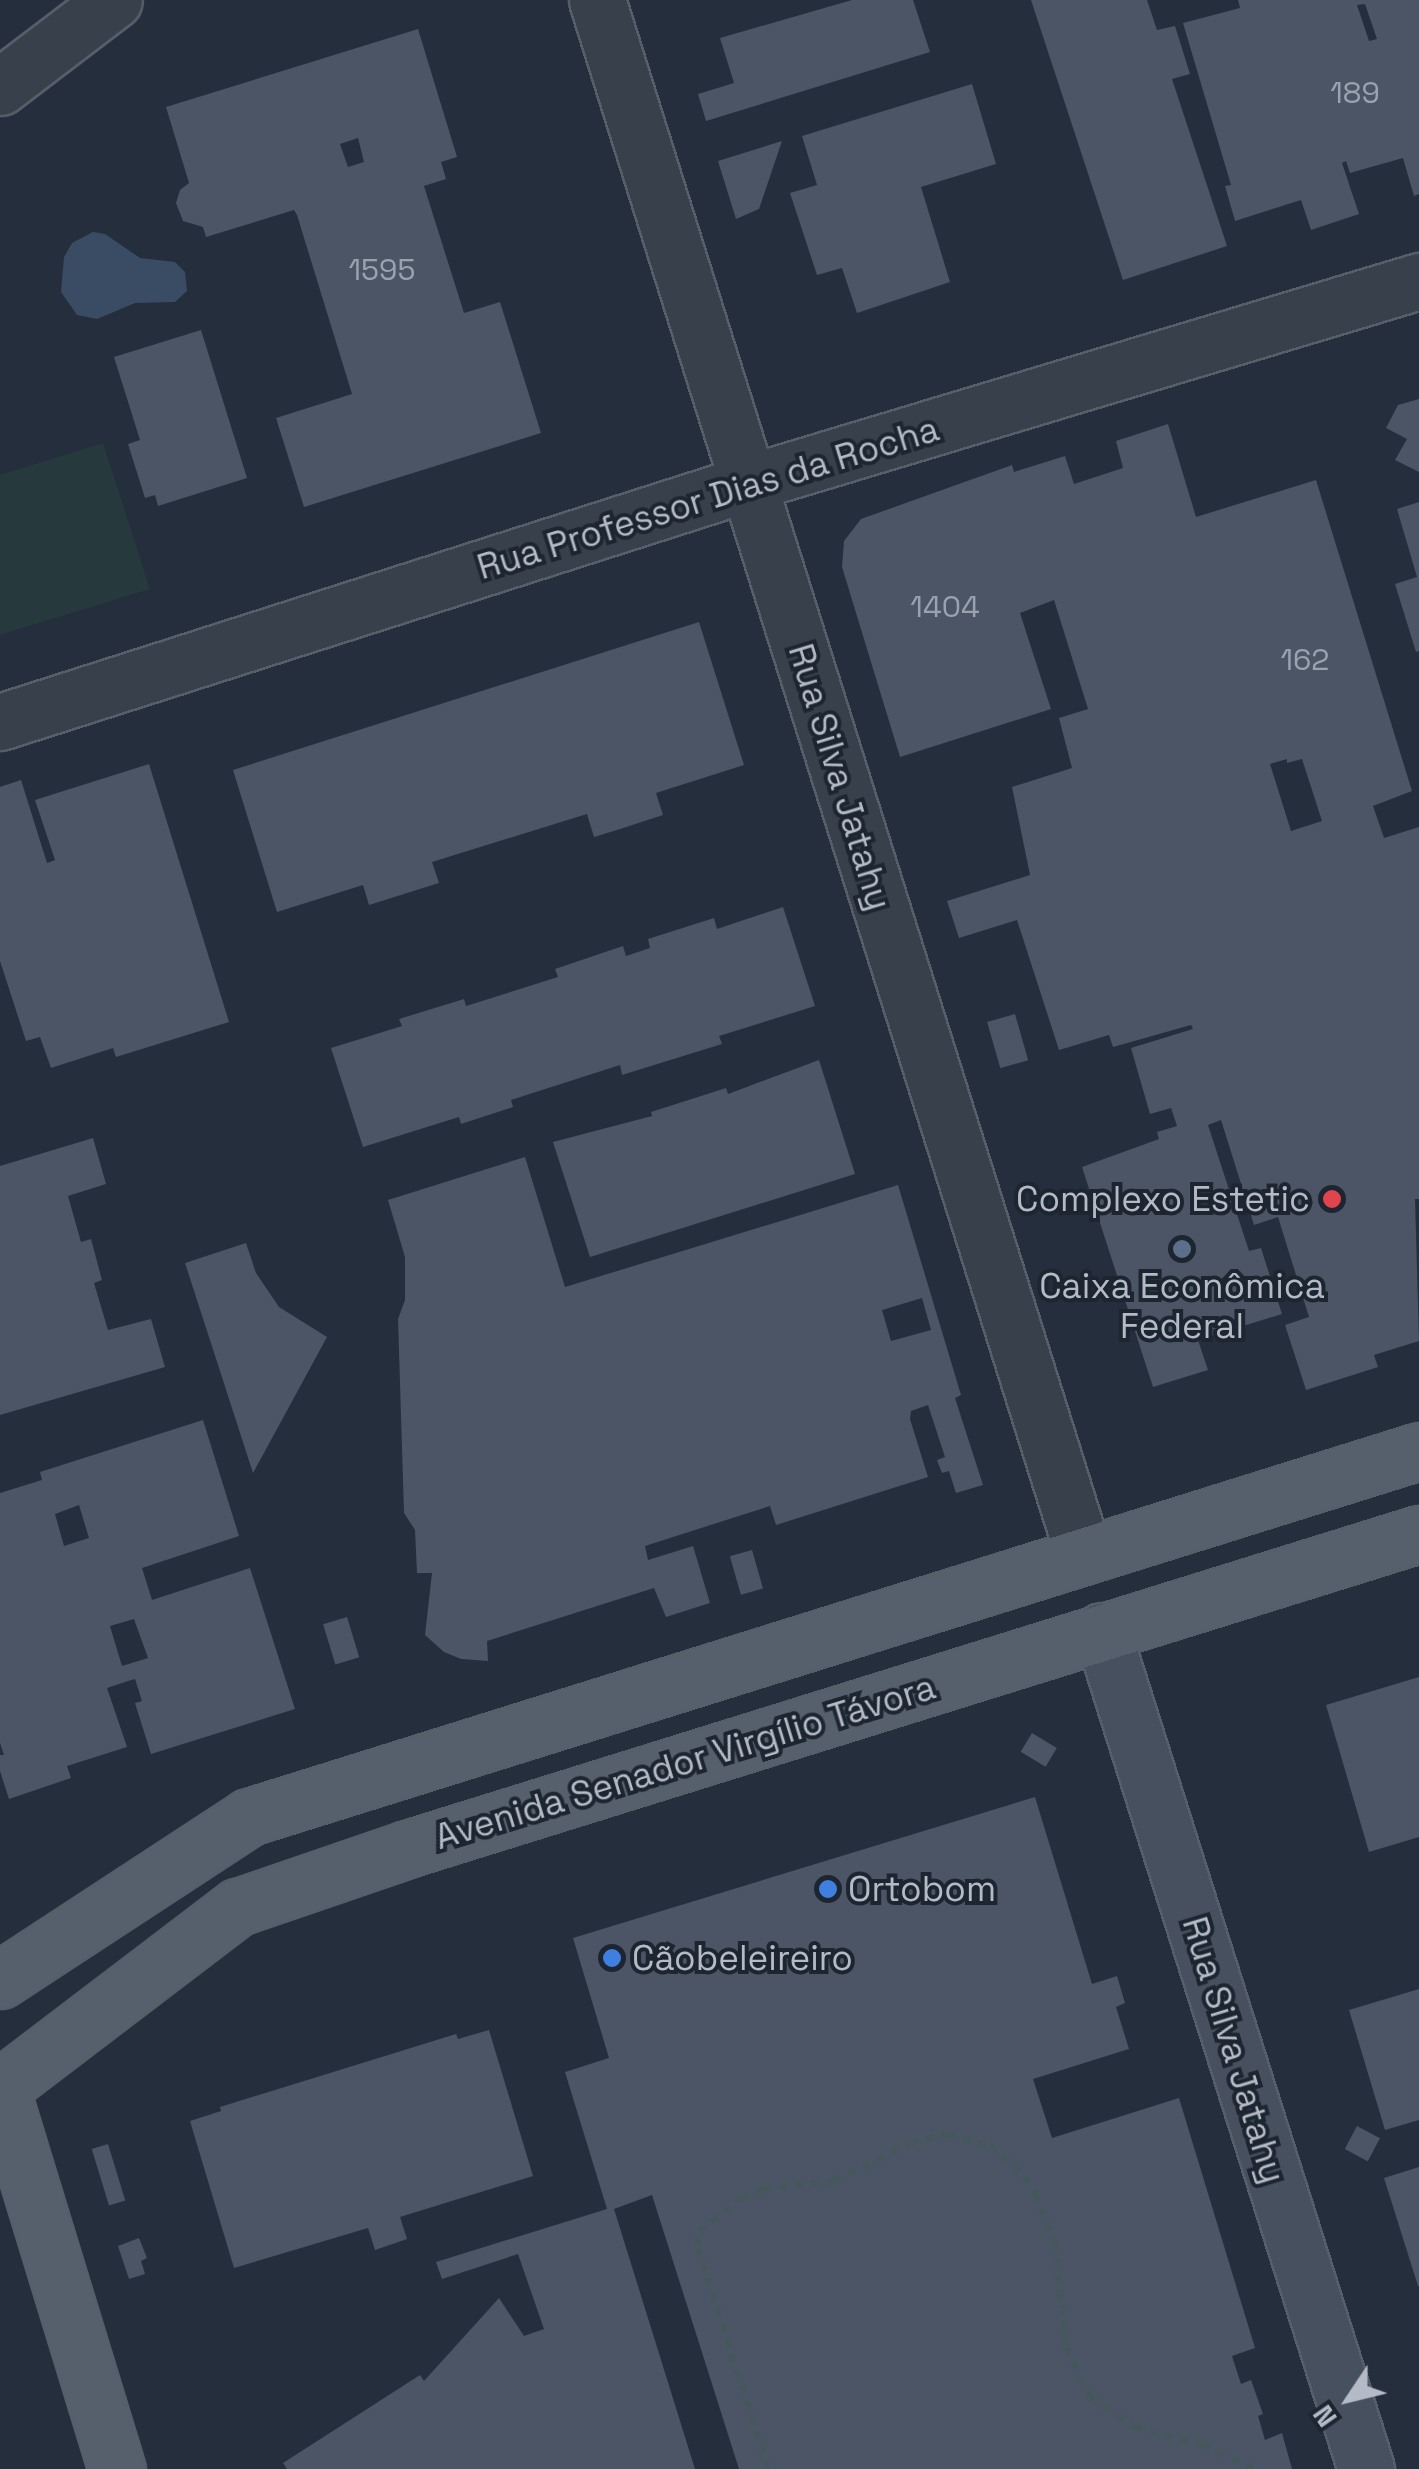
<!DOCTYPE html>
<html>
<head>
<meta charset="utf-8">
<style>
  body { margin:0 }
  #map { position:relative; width:1419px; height:2469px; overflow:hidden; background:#242e3c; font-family:"Space Grotesk",sans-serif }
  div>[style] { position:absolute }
  .green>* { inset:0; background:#263a3d }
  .water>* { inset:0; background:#3a4c64 }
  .building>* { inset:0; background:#4b5565; transform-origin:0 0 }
  .path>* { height:6px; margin-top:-3px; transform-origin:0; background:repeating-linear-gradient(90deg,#44575a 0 8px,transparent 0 16px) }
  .roads { filter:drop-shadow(2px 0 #565e6a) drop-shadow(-2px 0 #565e6a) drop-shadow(0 2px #565e6a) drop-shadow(0 -2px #565e6a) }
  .street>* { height:55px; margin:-27.5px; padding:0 27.5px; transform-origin:27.5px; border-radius:27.5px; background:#38404c }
  .secondary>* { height:55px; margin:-27.5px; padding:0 27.5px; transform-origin:27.5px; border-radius:27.5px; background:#46505f }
  .primary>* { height:55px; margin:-27.5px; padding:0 27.5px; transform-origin:27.5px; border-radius:27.5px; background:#565f6c }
  .dots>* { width:28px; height:28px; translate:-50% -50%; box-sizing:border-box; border:5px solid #1d2531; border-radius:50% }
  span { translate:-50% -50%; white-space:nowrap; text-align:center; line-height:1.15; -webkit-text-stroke:8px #1d2531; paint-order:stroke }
  .number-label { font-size:30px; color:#9aa2ae }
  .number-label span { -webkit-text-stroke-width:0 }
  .street-label { font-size:35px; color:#b4bbc7 }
  .poi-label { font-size:35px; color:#b4bbc7 }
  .right { translate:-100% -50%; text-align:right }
  .left { translate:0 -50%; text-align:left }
  .north { position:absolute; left:1299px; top:2349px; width:100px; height:100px; -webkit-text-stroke:8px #1d2531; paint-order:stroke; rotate:235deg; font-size:28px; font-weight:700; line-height:40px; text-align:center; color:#b4bbc7 }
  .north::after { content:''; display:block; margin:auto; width:35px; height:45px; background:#b4bbc7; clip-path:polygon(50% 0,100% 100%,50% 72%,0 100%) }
</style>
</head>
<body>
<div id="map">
  <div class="green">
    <i style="clip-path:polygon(103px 443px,150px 589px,0 635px,0 475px)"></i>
  </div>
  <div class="water">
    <i style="clip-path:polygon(93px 232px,105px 234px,140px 258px,175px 262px,185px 272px,187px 291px,175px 302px,135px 303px,97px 319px,77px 315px,61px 292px,64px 257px,72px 243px)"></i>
  </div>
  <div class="building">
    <i style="clip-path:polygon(852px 0,913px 0,930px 52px,706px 121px,698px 94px,734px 83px,720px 38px)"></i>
    <i style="clip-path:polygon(1031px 0,1147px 0,1157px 30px,1175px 26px,1190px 74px,1172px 79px,1227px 246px,1123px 280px)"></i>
    <i style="clip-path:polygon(evenodd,1238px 0,1419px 0,1419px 194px,1414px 196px,1403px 158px,1350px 173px,1346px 161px,1342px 163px,1359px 214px,1311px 230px,1301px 200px,1235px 221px,1225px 186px,1231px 185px,1183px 23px,1240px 8px,1238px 0,1365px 4px,1377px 39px,1369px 41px,1357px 5px,1365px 4px)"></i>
    <i style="clip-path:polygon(evenodd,418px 29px,457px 157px,441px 162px,446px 179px,424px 186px,464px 313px,500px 302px,541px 433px,304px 507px,276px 418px,352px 394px,297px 215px,294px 210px,206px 237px,203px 227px,183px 221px,176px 203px,180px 190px,189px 183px,166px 107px,418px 29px,358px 138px,364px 162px,348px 167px,340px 144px,358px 138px)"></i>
    <i style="clip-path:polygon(972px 84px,996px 164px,921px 187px,950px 282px,857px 313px,842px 268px,817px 275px,790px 193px,817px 185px,802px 136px)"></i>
    <i style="clip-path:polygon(782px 141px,759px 209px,736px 219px,718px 161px)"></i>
    <i style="clip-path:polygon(201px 330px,247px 478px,158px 506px,155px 495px,145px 498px,128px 444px,140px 440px,114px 357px)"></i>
    <i style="clip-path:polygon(1419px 399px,1419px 472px,1395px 460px,1407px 439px,1386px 428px,1398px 405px)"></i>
    <i style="clip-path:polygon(evenodd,1168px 424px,1196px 517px,1316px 480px,1412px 791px,1373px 806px,1384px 838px,1419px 827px,1419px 1199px,1415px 1199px,1419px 1341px,1374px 1355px,1378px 1367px,1306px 1390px,1285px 1325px,1309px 1317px,1278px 1217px,1254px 1225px,1221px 1120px,1208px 1125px,1249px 1251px,1261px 1248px,1282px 1314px,1198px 1340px,1208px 1370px,1153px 1387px,1082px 1167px,1159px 1139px,1157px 1132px,1177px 1126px,1171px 1108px,1150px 1114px,1131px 1048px,1193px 1029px,1191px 1025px,1113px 1047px,1109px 1035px,1059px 1050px,1017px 920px,959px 938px,947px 901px,1030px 875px,1012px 787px,1072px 768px,1059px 718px,1088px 709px,1054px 600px,1020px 613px,1051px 709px,900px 757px,842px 567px,844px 541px,861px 519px,1012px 465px,1014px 472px,1065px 456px,1074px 484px,1123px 468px,1116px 441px,1168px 424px,1287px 759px,1287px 763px,1302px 759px,1322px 821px,1291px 831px,1270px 764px,1287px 759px)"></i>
    <i style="clip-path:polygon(1419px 502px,1419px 651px,1416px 652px,1395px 584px,1417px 577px,1397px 509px)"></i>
    <i style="clip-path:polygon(699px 622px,744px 765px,656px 793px,663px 815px,617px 830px,594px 837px,587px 814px,432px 862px,439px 883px,369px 905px,363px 885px,277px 912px,233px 770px)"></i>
    <i style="clip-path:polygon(149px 764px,229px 1022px,116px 1057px,113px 1048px,51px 1068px,40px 1037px,26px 1041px,0 961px,0 787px,21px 780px,47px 863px,55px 860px,35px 800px)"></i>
    <i style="clip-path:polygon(783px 907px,815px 1006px,719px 1036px,722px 1044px,622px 1075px,620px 1065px,511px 1100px,513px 1107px,461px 1124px,459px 1117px,363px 1147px,331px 1048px,402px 1026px,399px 1019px,464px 999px,466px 1006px,558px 977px,555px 969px,623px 946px,626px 956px,650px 948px,648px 939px,714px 918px,717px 929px)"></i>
    <i style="left:1015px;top:1014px;width:48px;height:29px;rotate:74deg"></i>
    <i style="clip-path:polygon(819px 1060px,855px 1174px,590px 1257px,553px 1142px,652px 1116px,651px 1112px,726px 1088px,728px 1094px)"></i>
    <i style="clip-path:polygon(93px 1138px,106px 1184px,68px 1196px,81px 1242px,91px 1239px,102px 1280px,94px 1283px,108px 1330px,151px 1319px,165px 1367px,0 1415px,0 1166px)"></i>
    <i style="clip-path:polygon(evenodd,525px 1157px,565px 1287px,898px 1185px,961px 1395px,955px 1398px,983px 1485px,956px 1493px,949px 1471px,942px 1473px,937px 1460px,945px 1457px,928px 1405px,911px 1411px,910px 1419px,928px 1477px,776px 1525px,770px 1506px,645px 1546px,648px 1560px,693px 1546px,710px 1603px,666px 1617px,654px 1588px,487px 1641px,488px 1661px,461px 1659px,444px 1652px,425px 1635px,432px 1573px,417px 1573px,415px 1530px,404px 1513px,398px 1319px,405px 1300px,405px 1257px,388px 1200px,525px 1157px,922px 1298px,931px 1330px,891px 1341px,882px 1310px,922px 1298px)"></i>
    <i style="clip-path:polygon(246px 1243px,256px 1273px,279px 1307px,327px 1337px,253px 1473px,185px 1263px)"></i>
    <i style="clip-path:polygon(evenodd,203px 1420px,239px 1536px,142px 1568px,152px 1600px,250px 1568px,295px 1709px,151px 1754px,135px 1703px,142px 1701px,135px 1679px,128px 1681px,107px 1688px,127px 1747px,67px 1766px,71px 1778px,9px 1799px,0 1771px,0 1755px,4px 1755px,0 1743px,0 1493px,42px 1480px,40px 1472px,203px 1420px,79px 1505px,89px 1538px,64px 1546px,55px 1514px,79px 1505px,203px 1420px,134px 1619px,148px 1658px,122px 1666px,110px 1626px,134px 1619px)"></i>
    <i style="left:752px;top:1550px;width:40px;height:23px;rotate:74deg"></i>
    <i style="left:347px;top:1617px;width:42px;height:25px;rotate:73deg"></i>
    <i style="clip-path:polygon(1419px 1677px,1419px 1837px,1369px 1852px,1326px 1705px)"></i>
    <i style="left:1032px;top:1733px;width:29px;height:22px;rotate:31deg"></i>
    <i style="clip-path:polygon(1035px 1797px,1092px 1984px,1117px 1976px,1125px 2003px,1116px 2007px,1129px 2049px,1033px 2079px,1052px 2138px,1179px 2098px,1255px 2348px,1232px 2356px,1241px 2384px,1251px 2380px,1263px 2414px,1258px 2416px,1265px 2440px,1282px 2433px,1292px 2469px,739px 2469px,652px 2195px,614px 2209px,695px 2469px,287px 2469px,283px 2463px,420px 2375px,424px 2381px,499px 2298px,524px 2336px,544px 2329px,518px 2254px,442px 2279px,436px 2262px,607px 2209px,565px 2072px,609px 2058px,573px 1938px)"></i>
    <i style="clip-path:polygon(1419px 1989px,1419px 2120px,1385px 2130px,1349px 2010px)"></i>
    <i style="clip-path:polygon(489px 2030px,533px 2176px,400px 2217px,407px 2239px,375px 2250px,368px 2228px,234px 2268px,190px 2121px,221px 2111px,220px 2107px,456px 2034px,458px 2039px)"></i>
    <i style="left:1357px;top:2126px;width:26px;height:26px;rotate:28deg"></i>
    <i style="left:108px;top:2144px;width:59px;height:17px;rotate:73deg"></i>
    <i style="clip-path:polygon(1419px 2167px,1419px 2286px,1418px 2286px,1384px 2178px)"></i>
    <i style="clip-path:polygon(139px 2238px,147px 2258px,141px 2261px,145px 2274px,129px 2279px,118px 2246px)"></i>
  </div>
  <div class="path">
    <i style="left:768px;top:2469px;width:235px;rotate:-107.6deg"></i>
    <i style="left:697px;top:2245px;width:13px;rotate:-81deg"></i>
    <i style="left:699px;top:2232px;width:54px;rotate:-39deg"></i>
    <i style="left:741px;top:2198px;width:24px;rotate:-22deg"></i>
    <i style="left:763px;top:2189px;width:71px;rotate:-6.4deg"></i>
    <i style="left:834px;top:2181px;width:86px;rotate:-26.3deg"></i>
    <i style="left:911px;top:2143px;width:37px;rotate:-14deg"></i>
    <i style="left:947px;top:2134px;width:45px;rotate:15.6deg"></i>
    <i style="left:990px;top:2146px;width:46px;rotate:40.6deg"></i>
    <i style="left:1025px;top:2176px;width:20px;rotate:60deg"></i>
    <i style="left:1035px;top:2193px;width:53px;rotate:67.8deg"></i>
    <i style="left:1055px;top:2242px;width:106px;rotate:84deg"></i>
    <i style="left:1066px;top:2347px;width:56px;rotate:64.8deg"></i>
    <i style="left:1090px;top:2398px;width:53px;rotate:33.4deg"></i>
    <i style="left:1134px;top:2427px;width:71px;rotate:14.6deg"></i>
    <i style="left:1203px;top:2445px;width:57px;rotate:24.8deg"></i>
  </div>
  <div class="roads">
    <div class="street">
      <i style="left:597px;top:0;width:1627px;rotate:72.62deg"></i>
      <i style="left:0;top:87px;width:143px;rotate:-37.3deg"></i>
      <i style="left:0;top:722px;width:785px;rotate:-17.72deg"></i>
      <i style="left:748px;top:483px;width:701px;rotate:-16.75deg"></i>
    </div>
    <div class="secondary">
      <i style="left:1102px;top:1631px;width:879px;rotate:72.51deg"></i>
    </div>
    <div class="primary">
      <i style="left:0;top:1980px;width:298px;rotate:-33.2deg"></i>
      <i style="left:249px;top:1817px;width:1226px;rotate:-17.37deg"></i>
      <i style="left:0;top:2087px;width:400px;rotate:73deg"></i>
      <i style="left:0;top:2088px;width:299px;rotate:-37.3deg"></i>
      <i style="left:238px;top:1907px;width:179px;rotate:-18.9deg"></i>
      <i style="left:407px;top:1849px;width:1060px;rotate:-17.29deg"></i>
    </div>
  </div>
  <div class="dots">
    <i style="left:1332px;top:1199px;background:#e0444e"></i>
    <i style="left:1182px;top:1249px;background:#5c6f8a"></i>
    <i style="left:828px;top:1889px;background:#3f7fe0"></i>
    <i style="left:612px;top:1958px;background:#3f7fe0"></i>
  </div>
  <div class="number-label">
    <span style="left:1355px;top:93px">189</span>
    <span style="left:382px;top:270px">1595</span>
    <span style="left:945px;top:607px">1404</span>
    <span style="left:1305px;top:660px">162</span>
  </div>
  <div class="street-label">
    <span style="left:708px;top:498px;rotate:-17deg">Rua Professor Dias da Rocha</span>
    <span style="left:840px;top:777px;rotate:73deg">Rua Silva Jatahy</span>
    <span style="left:685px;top:1762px;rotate:-17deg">Avenida Senador Virgílio Távora</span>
    <span style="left:1234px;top:2050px;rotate:73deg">Rua Silva Jatahy</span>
  </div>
  <div class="poi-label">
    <span class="right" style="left:1310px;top:1199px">Complexo Estetic</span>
    <span style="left:1182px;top:1306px">Caixa Econômica<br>Federal</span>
    <span class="left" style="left:848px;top:1889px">Ortobom</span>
    <span class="left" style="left:632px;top:1958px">Cãobeleireiro</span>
  </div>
  <div class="north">N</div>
</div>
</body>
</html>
